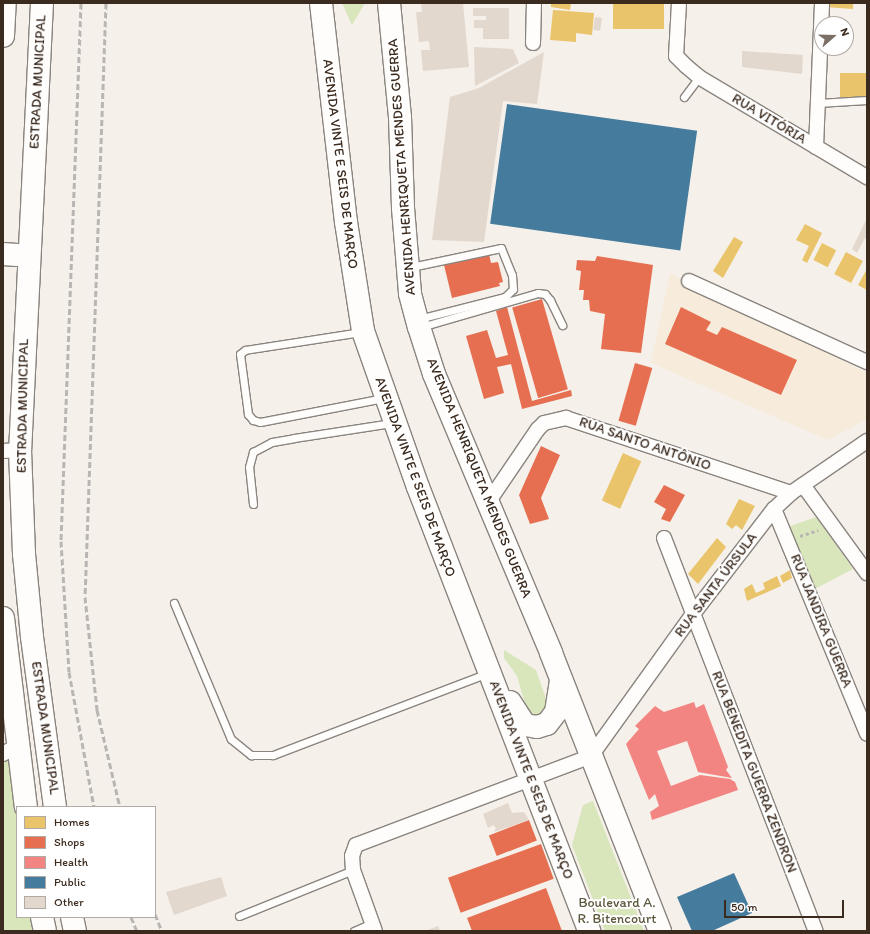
<!DOCTYPE html>
<html>
<head>
<meta charset="utf-8">
<style>
  body { margin:0 }
  #map { position:relative; width:870px; height:934px; overflow:hidden; background:#f5f0e9; font-family:Itim,sans-serif }
  div>[style] { position:absolute }
  .built>* { inset:0; background:#f7ebdb }
  .green>* { inset:0; background:#d9e6bb }
  .homes>* { inset:0; background:#e9c46a; transform-origin:0 0 }
  .shops>* { inset:0; background:#e76f51; transform-origin:0 0 }
  .health>* { inset:0; background:#f28482 }
  .public>* { inset:0; background:#457b9d; transform-origin:0 0 }
  .building>* { inset:0; background:#e3d8cd; transform-origin:0 0 }
  .path>* { height:2.5px; margin-top:-1.25px; transform-origin:0; background:repeating-linear-gradient(90deg,#b8b5b3 0 3px,transparent 0 6px) }
  .roads { filter:drop-shadow(1px 0 #8a847e) drop-shadow(-1px 0 #8a847e) drop-shadow(0 1px #8a847e) drop-shadow(0 -1px #8a847e) }
  .lane>* { height:7px; margin:-3.5px; padding:0 3.5px; transform-origin:3.5px; border-radius:3.5px; background:#fefdfc }
  .street>* { height:14px; margin:-7px; padding:0 7px; transform-origin:7px; border-radius:7px; background:#fefdfc }
  .primary>* { height:22px; margin:-11px; padding:0 11px; transform-origin:11px; border-radius:11px; background:#fefdfc }
  .rail>* { height:3px; margin-top:-1.5px; transform-origin:0; background:repeating-linear-gradient(90deg,#b8b5b3 0 6px,transparent 0 9px) }
  span { translate:-50% -50%; white-space:nowrap; text-align:center; line-height:1.15; -webkit-text-stroke:4px #fff; paint-order:stroke }
  .street-label { font-size:14px; color:#3b2a1e }
  .park-label { font-size:14px; color:#5d573c }
  .frame { position:absolute; inset:0; border:4px solid #3b2a1e; pointer-events:none }
  .legend { position:absolute; left:16px; top:806px; width:140px; height:112px; box-sizing:border-box; background:#fff; border:1px solid #b1aaa5; margin:0; padding:5px 7px; list-style:none; font-size:12px; color:#3b2a1e }
  .legend li { display:flex; align-items:center; gap:8px; height:20px }
  .legend b { width:20px; border:1px solid #b1aaa5 }
  .north { position:absolute; left:814px; top:16px; width:40px; height:40px; box-sizing:border-box; background:#fff; border:1px solid #b1aaa5; border-radius:50%; rotate:70deg; font-size:11px; font-weight:700; line-height:16px; text-align:center; color:#3b2a1e }
  .north::after { content:''; display:block; margin:auto; width:14px; height:18px; background:#7c6f65; clip-path:polygon(50% 0,100% 100%,50% 72%,0 100%) }
  .scale { position:absolute; left:724px; top:900px; width:120px; height:18px; box-sizing:border-box; border:2px solid #3b2a1e; border-top:0; padding-left:5px; font-size:12px; line-height:14px; white-space:nowrap; color:#3b2a1e; -webkit-text-stroke:3px #fff; paint-order:stroke }
</style>
</head>
<body>
<div id="map">
  <div class="built">
    <i style="clip-path:polygon(670px 273px,867px 373px,867px 419px,828px 440px,651px 363px)"></i>
  </div>
  <div class="green">
    <i style="clip-path:polygon(342px 3px,365px 3px,352px 25px)"></i>
    <i style="clip-path:polygon(816px 517px,853px 569px,813px 590px,788px 527px)"></i>
    <i style="clip-path:polygon(504px 650px,536px 670px,552px 716px,537px 723px,528px 714px,517px 676px,504px 658px)"></i>
    <i style="clip-path:polygon(12px 755px,17px 807px,17px 917px,37px 917px,40px 931px,3px 931px,3px 761px)"></i>
    <i style="clip-path:polygon(593px 801px,644px 931px,605px 931px,572px 845px,583px 805px)"></i>
  </div>
  <div class="homes">
    <i style="clip-path:polygon(551px 3px,571px 3px,570px 10px,551px 7px)"></i>
    <i style="left:613px;top:3px;width:51px;height:26px"></i>
    <i style="clip-path:polygon(825px 3px,853px 3px,853px 9px,825px 7px)"></i>
    <i style="clip-path:polygon(553px 10px,594px 13px,592px 35px,576px 33px,576px 42px,550px 40px)"></i>
    <i style="left:840px;top:73px;width:27px;height:24px"></i>
    <i style="clip-path:polygon(805px 224px,822px 233px,807px 263px,802px 260px,809px 246px,796px 240px)"></i>
    <i style="clip-path:polygon(734px 237px,743px 242px,723px 278px,713px 271px)"></i>
    <i style="left:822px;top:243px;width:16px;height:19px;rotate:27deg"></i>
    <i style="left:846px;top:252px;width:19px;height:25px;rotate:28deg"></i>
    <i style="clip-path:polygon(867px 269px,867px 290px,858px 285px)"></i>
    <i style="left:623px;top:453px;width:20px;height:52px;rotate:24deg"></i>
    <i style="clip-path:polygon(739px 499px,755px 506px,742px 530px,736px 525px,732px 529px,726px 524px)"></i>
    <i style="clip-path:polygon(717px 538px,726px 547px,698px 584px,688px 574px)"></i>
    <i style="clip-path:polygon(790px 570px,792px 578px,783px 583px,780px 576px)"></i>
    <i style="clip-path:polygon(777px 576px,781px 586px,747px 601px,744px 589px,752px 584px,756px 593px,765px 589px,763px 583px)"></i>
  </div>
  <div class="shops">
    <i style="clip-path:polygon(489px 254px,491px 263px,498px 262px,503px 282px,499px 283px,500px 286px,452px 298px,444px 265px)"></i>
    <i style="clip-path:polygon(597px 256px,653px 265px,641px 353px,601px 349px,605px 314px,590px 311px,589px 300px,583px 300px,584px 290px,579px 290px,581px 271px,576px 270px,577px 260px,595px 261px)"></i>
    <i style="left:542px;top:299px;width:94px;height:31px;rotate:74deg"></i>
    <i style="clip-path:polygon(507px 307px,532px 401px,571px 390px,572px 396px,522px 409px,511px 364px,497px 367px,504px 393px,484px 399px,466px 336px,487px 330px,496px 358px,508px 355px,496px 311px)"></i>
    <i style="clip-path:polygon(681px 307px,711px 322px,706px 330px,717px 335px,722px 327px,797px 360px,781px 395px,665px 344px)"></i>
    <i style="left:635px;top:363px;width:18px;height:60px;rotate:16deg"></i>
    <i style="clip-path:polygon(541px 446px,560px 455px,541px 498px,549px 519px,530px 524px,519px 495px)"></i>
    <i style="clip-path:polygon(664px 485px,685px 495px,670px 522px,661px 519px,666px 509px,654px 502px)"></i>
    <i style="left:529px;top:820px;width:22px;height:43px;rotate:69deg"></i>
    <i style="left:541px;top:844px;width:37px;height:99px;rotate:70deg"></i>
    <i style="clip-path:polygon(546px 888px,562px 931px,472px 931px,467px 918px)"></i>
  </div>
  <div class="health">
    <i style="clip-path:polygon(694px 702px,696px 708px,704px 704px,728px 767px,726px 770px,732px 778px,698px 772px,687px 741px,657px 751px,671px 786px,700px 775px,730px 779px,735px 782px,738px 790px,652px 820px,650px 812px,659px 806px,655px 794px,649px 800px,626px 744px,639px 729px,635px 726px,655px 706px,664px 712px)"></i>
  </div>
  <div class="public">
    <i style="left:507px;top:104px;width:192px;height:121px;rotate:8deg"></i>
    <i style="clip-path:polygon(734px 873px,752px 913px,712px 931px,692px 931px,677px 897px)"></i>
  </div>
  <div class="building">
    <i style="clip-path:polygon(421px 3px,463px 3px,469px 67px,423px 71px,421px 50px,430px 50px,429px 41px,419px 42px,416px 12px,422px 12px)"></i>
    <i style="clip-path:polygon(473px 8px,509px 8px,509px 39px,483px 39px,483px 28px,474px 28px,474px 20px,486px 20px,486px 16px,473px 16px)"></i>
    <i style="left:595px;top:17px;width:7px;height:13px;rotate:8deg"></i>
    <i style="clip-path:polygon(474px 47px,513px 49px,519px 63px,475px 86px)"></i>
    <i style="clip-path:polygon(742px 51px,803px 55px,802px 74px,742px 67px)"></i>
    <i style="clip-path:polygon(544px 52px,537px 104px,503px 101px,484px 242px,432px 240px,450px 97px,479px 88px)"></i>
    <i style="clip-path:polygon(867px 218px,867px 239px,865px 238px,857px 253px,852px 249px)"></i>
    <i style="clip-path:polygon(508px 803px,512px 813px,524px 812px,529px 820px,494px 832px,496px 828px,493px 825px,488px 828px,483px 814px)"></i>
    <i style="clip-path:polygon(221px 877px,227px 896px,174px 915px,166px 892px)"></i>
    <i style="clip-path:polygon(438px 926px,440px 931px,425px 931px)"></i>
  </div>
  <div class="path">
    <i style="left:800px;top:536px;width:19px;rotate:-18deg"></i>
  </div>
  <div class="roads">
    <div class="lane">
      <i style="left:684px;top:97px;width:25px;rotate:-53deg"></i>
      <i style="left:818px;top:103px;width:49px;rotate:-3.5deg"></i>
      <i style="left:411px;top:267px;width:92px;rotate:-11.9deg"></i>
      <i style="left:501px;top:248px;width:29px;rotate:68deg"></i>
      <i style="left:512px;top:275px;width:14px;rotate:86deg"></i>
      <i style="left:513px;top:289px;width:11px;rotate:135deg"></i>
      <i style="left:505px;top:297px;width:89px;rotate:165.7deg"></i>
      <i style="left:421px;top:327px;width:122px;rotate:-16.2deg"></i>
      <i style="left:538px;top:293px;width:7px;rotate:8deg"></i>
      <i style="left:545px;top:294px;width:8px;rotate:50deg"></i>
      <i style="left:550px;top:300px;width:28px;rotate:64deg"></i>
      <i style="left:361px;top:332px;width:117px;rotate:171.2deg"></i>
      <i style="left:245px;top:350px;width:6px;rotate:141deg"></i>
      <i style="left:240px;top:354px;width:61px;rotate:82.4deg"></i>
      <i style="left:248px;top:414px;width:8px;rotate:50deg"></i>
      <i style="left:253px;top:420px;width:7px;rotate:16deg"></i>
      <i style="left:260px;top:422px;width:126px;rotate:-11deg"></i>
      <i style="left:253px;top:504px;width:37px;rotate:-96deg"></i>
      <i style="left:249px;top:467px;width:16px;rotate:-75deg"></i>
      <i style="left:253px;top:452px;width:21px;rotate:-28deg"></i>
      <i style="left:272px;top:442px;width:22px;rotate:-10deg"></i>
      <i style="left:294px;top:438px;width:99px;rotate:-8.7deg"></i>
      <i style="left:174px;top:603px;width:147px;rotate:67.3deg"></i>
      <i style="left:231px;top:739px;width:26px;rotate:39deg"></i>
      <i style="left:251px;top:755px;width:22px"></i>
      <i style="left:273px;top:755px;width:230px;rotate:-20.9deg"></i>
      <i style="left:239px;top:916px;width:123px;rotate:-22deg"></i>
      <i style="left:354px;top:931px;width:20px;rotate:-24deg"></i>
    </div>
    <div class="street">
      <i style="left:679px;top:3px;width:53px;rotate:93.2deg"></i>
      <i style="left:676px;top:56px;width:14px;rotate:45deg"></i>
      <i style="left:686px;top:66px;width:17px;rotate:40deg"></i>
      <i style="left:699px;top:77px;width:196px;rotate:30.8deg"></i>
      <i style="left:533px;top:43px;width:40px;rotate:-88.6deg"></i>
      <i style="left:816px;top:147px;width:144px;rotate:-87.6deg"></i>
      <i style="left:689px;top:281px;width:196px;rotate:24.5deg"></i>
      <i style="left:3px;top:451px;width:17px;rotate:-3deg"></i>
      <i style="left:803px;top:485px;width:109px;rotate:54deg"></i>
      <i style="left:489px;top:501px;width:87px;rotate:-55.8deg"></i>
      <i style="left:538px;top:429px;width:8px;rotate:-45deg"></i>
      <i style="left:544px;top:423px;width:23px;rotate:-13deg"></i>
      <i style="left:566px;top:418px;width:237px;rotate:18.4deg"></i>
      <i style="left:774px;top:509px;width:243px;rotate:67.5deg"></i>
      <i style="left:664px;top:538px;width:421px;rotate:68.9deg"></i>
      <i style="left:3px;top:754px;width:17px;rotate:-31deg"></i>
      <i style="left:375px;top:931px;width:65px;rotate:-109.8deg"></i>
      <i style="left:353px;top:870px;width:14px;rotate:-94deg"></i>
      <i style="left:352px;top:856px;width:12px;rotate:-70deg"></i>
      <i style="left:356px;top:845px;width:251px;rotate:-20.7deg"></i>
      <i style="left:591px;top:756px;width:175px;rotate:-54.3deg"></i>
      <i style="left:693px;top:614px;width:133px;rotate:-52.4deg"></i>
      <i style="left:774px;top:509px;width:23px;rotate:-43deg"></i>
      <i style="left:791px;top:493px;width:92px;rotate:-34.4deg"></i>
    </div>
    <div class="primary">
      <i style="left:42px;top:3px;width:448px;rotate:92.8deg"></i>
      <i style="left:20px;top:450px;width:104px;rotate:87.8deg"></i>
      <i style="left:24px;top:554px;width:83px;rotate:84.5deg"></i>
      <i style="left:32px;top:637px;width:172px;rotate:82.3deg"></i>
      <i style="left:321px;top:3px;width:220px;rotate:83.5deg"></i>
      <i style="left:346px;top:222px;width:110px;rotate:81.1deg"></i>
      <i style="left:363px;top:331px;width:165px;rotate:70.6deg"></i>
      <i style="left:418px;top:487px;width:476px;rotate:68.9deg"></i>
      <i style="left:389px;top:3px;width:115px;rotate:84.5deg"></i>
      <i style="left:400px;top:117px;width:91px;rotate:88.1deg"></i>
      <i style="left:403px;top:208px;width:86px;rotate:85.3deg"></i>
      <i style="left:410px;top:294px;width:34px;rotate:75deg"></i>
      <i style="left:419px;top:327px;width:49px;rotate:72.3deg"></i>
      <i style="left:434px;top:374px;width:303px;rotate:67.2deg"></i>
      <i style="left:551px;top:653px;width:299px;rotate:68.6deg"></i>
      <i style="left:3px;top:36px;width:33px;rotate:-87deg"></i>
      <i style="left:3px;top:254px;width:14px;rotate:4deg"></i>
      <i style="left:3px;top:618px;width:190px;rotate:83.1deg"></i>
      <i style="left:510px;top:702px;width:27px;rotate:57deg"></i>
      <i style="left:525px;top:725px;width:12px;rotate:9deg"></i>
      <i style="left:537px;top:727px;width:10px;rotate:-17deg"></i>
      <i style="left:547px;top:724px;width:15px;rotate:-53deg"></i>
      <i style="left:556px;top:712px;width:33px;rotate:-81deg"></i>
      <i style="left:42px;top:917px;width:14px;rotate:78deg"></i>
      <i style="left:72px;top:917px;width:14px;rotate:78deg"></i>
    </div>
  </div>
  <div class="rail">
    <i style="left:81px;top:3px;width:538px;rotate:92.13deg"></i>
    <i style="left:61px;top:541px;width:131px;rotate:86.5deg"></i>
    <i style="left:69px;top:672px;width:137px;rotate:79.5deg"></i>
    <i style="left:106px;top:3px;width:594px;rotate:92.02deg"></i>
    <i style="left:85px;top:597px;width:114px;rotate:83.9deg"></i>
    <i style="left:97px;top:710px;width:100px;rotate:76.7deg"></i>
    <i style="left:155px;top:914px;width:18px;rotate:68deg"></i>
    <i style="left:131px;top:917px;width:15px;rotate:67deg"></i>
  </div>
  <div class="street-label">
    <span style="left:38px;top:82px;rotate:-87deg">ESTRADA MUNICIPAL</span>
    <span style="left:769px;top:119px;rotate:31deg">RUA VITÓRIA</span>
    <span style="left:340px;top:164px;rotate:83deg">AVENIDA VINTE E SEIS DE MARÇO</span>
    <span style="left:402px;top:167px;rotate:-94deg">AVENIDA HENRIQUETA MENDES GUERRA</span>
    <span style="left:23px;top:406px;rotate:-89deg">ESTRADA MUNICIPAL</span>
    <span style="left:645px;top:444px;rotate:19deg">RUA SANTO ANTÔNIO</span>
    <span style="left:415px;top:477px;rotate:70deg">AVENIDA VINTE E SEIS DE MARÇO</span>
    <span style="left:479px;top:478px;rotate:68deg">AVENIDA HENRIQUETA MENDES GUERRA</span>
    <span style="left:716px;top:585px;rotate:-53deg">RUA SANTA ÚRSULA</span>
    <span style="left:821px;top:621px;rotate:68deg">RUA JANDIRA GUERRA</span>
    <span style="left:45px;top:728px;rotate:82deg">ESTRADA MUNICIPAL</span>
    <span style="left:754px;top:772px;rotate:69deg">RUA BENEDITA GUERRA ZENDRON</span>
    <span style="left:531px;top:780px;rotate:69deg">AVENIDA VINTE E SEIS DE MARÇO</span>
  </div>
  <div class="park-label">
    <span style="left:617px;top:911px">Boulevard A.<br>R. Bitencourt</span>
  </div>
  <div class="frame"></div>
  <ul class="legend">
  <li><b style="height:11px;background:#e9c46a"></b>Homes</li>
  <li><b style="height:11px;background:#e76f51"></b>Shops</li>
  <li><b style="height:11px;background:#f28482"></b>Health</li>
  <li><b style="height:11px;background:#457b9d"></b>Public</li>
  <li><b style="height:11px;background:#e3d8cd"></b>Other</li>
  </ul>
  <div class="north">N</div>
  <div class="scale">50 m</div>
</div>
</body>
</html>
